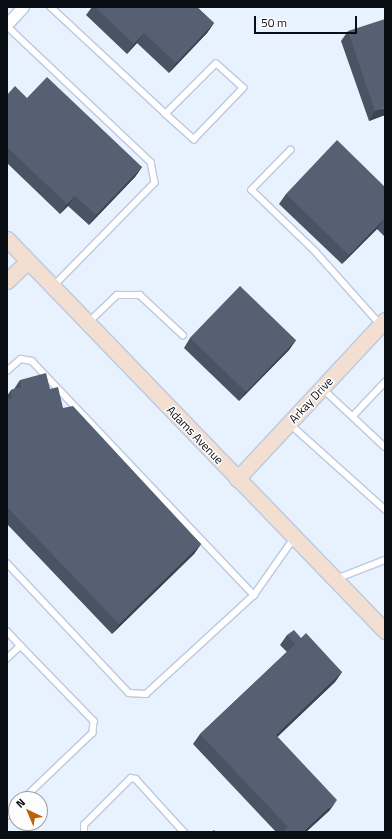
<!DOCTYPE html>
<html>
<head>
<meta charset="utf-8">
<style>
  body { margin:0 }
  #map { position:relative; width:392px; height:839px; overflow:hidden; background:#e8f1fe; font-family:"Titillium Web",sans-serif }
  div>[style] { position:absolute }
  .roads { filter:drop-shadow(1px 0 #bcc9df) drop-shadow(-1px 0 #bcc9df) drop-shadow(0 1px #bcc9df) drop-shadow(0 -1px #bcc9df) }
  .lane>* { height:5.5px; margin:-2.75px; padding:0 2.75px; transform-origin:2.75px; border-radius:2.75px; background:#fff }
  .street>* { height:11px; margin:-5.5px; padding:0 5.5px; transform-origin:5.5px; border-radius:5.5px; background:#fff }
  .secondary>* { height:15px; margin:-7.5px; padding:0 7.5px; transform-origin:7.5px; border-radius:7.5px; background:#f3dfd2 }
  .wall>* { inset:0; background:#495363 }
  .shaded-wall>* { inset:0; background:#3c4350 }
  .building>* { inset:0; background:#556073; transform-origin:0 0 }
  span { translate:-50% -50%; white-space:nowrap; text-align:center; line-height:1.15; -webkit-text-stroke:3px #fdfdfd; paint-order:stroke }
  .street-label { font-size:12px; color:#090d14 }
  .frame { position:absolute; inset:0; border:8px solid #090d14; pointer-events:none }
  .north { position:absolute; left:8px; top:791px; width:40px; height:40px; box-sizing:border-box; background:#fdfdfd; border:1px solid #9b9da0; border-radius:50%; rotate:316deg; font-size:11px; font-weight:700; line-height:16px; text-align:center; color:#090d14 }
  .north::after { content:''; display:block; margin:auto; width:14px; height:18px; background:#bd6207; clip-path:polygon(50% 0,100% 100%,50% 72%,0 100%) }
  .scale { position:absolute; left:254px; top:16px; width:103px; height:18px; box-sizing:border-box; border:2px solid #090d14; border-top:0; padding-left:5px; font-size:12px; line-height:14px; white-space:nowrap; color:#090d14; -webkit-text-stroke:3px #fdfdfd; paint-order:stroke }
</style>
</head>
<body>
<div id="map">
  <div class="roads">
    <div class="lane">
      <i style="left:51px;top:7px;width:157px;rotate:42.9deg"></i>
      <i style="left:166px;top:114px;width:38px;rotate:42deg"></i>
      <i style="left:194px;top:139px;width:71px;rotate:-46.1deg"></i>
      <i style="left:243px;top:88px;width:36px;rotate:-138deg"></i>
      <i style="left:216px;top:64px;width:71px;rotate:135deg"></i>
      <i style="left:7px;top:26px;width:198px;rotate:43.4deg"></i>
      <i style="left:151px;top:162px;width:21px;rotate:79deg"></i>
      <i style="left:155px;top:183px;width:144px;rotate:134.4deg"></i>
      <i style="left:291px;top:150px;width:56px;rotate:134.3deg"></i>
      <i style="left:252px;top:190px;width:89px;rotate:44.1deg"></i>
      <i style="left:316px;top:252px;width:98px;rotate:48.3deg"></i>
      <i style="left:88px;top:323px;width:40px;rotate:-44deg"></i>
      <i style="left:117px;top:295px;width:23px"></i>
      <i style="left:140px;top:295px;width:59px;rotate:42.9deg"></i>
      <i style="left:7px;top:371px;width:18px;rotate:-41deg"></i>
      <i style="left:21px;top:359px;width:11px;rotate:10deg"></i>
      <i style="left:32px;top:361px;width:323px;rotate:46.5deg"></i>
      <i style="left:322px;top:388px;width:86px;rotate:43.1deg"></i>
      <i style="left:353px;top:416px;width:47px;rotate:-46.7deg"></i>
      <i style="left:289px;top:423px;width:129px;rotate:41.9deg"></i>
      <i style="left:7px;top:563px;width:178px;rotate:46.8deg"></i>
      <i style="left:129px;top:693px;width:17px;rotate:3deg"></i>
      <i style="left:146px;top:694px;width:147px;rotate:-42.5deg"></i>
      <i style="left:254px;top:595px;width:70px;rotate:-54.9deg"></i>
      <i style="left:336px;top:579px;width:53px;rotate:-21.2deg"></i>
      <i style="left:7px;top:631px;width:21px;rotate:47deg"></i>
      <i style="left:21px;top:646px;width:19px;rotate:137deg"></i>
      <i style="left:21px;top:646px;width:105px;rotate:45.8deg"></i>
      <i style="left:94px;top:721px;width:12px;rotate:95deg"></i>
      <i style="left:93px;top:733px;width:95px;rotate:136.3deg"></i>
      <i style="left:7px;top:816px;width:13px;rotate:-45deg"></i>
      <i style="left:84px;top:832px;width:7px;rotate:-90deg"></i>
      <i style="left:84px;top:825px;width:66px;rotate:-45deg"></i>
      <i style="left:131px;top:778px;width:5px;rotate:11deg"></i>
      <i style="left:136px;top:779px;width:72px;rotate:47.8deg"></i>
    </div>
    <div class="street">
      <i style="left:7px;top:24px;width:23px;rotate:-47deg"></i>
    </div>
    <div class="secondary">
      <i style="left:7px;top:239px;width:545px;rotate:46.04deg"></i>
      <i style="left:7px;top:281px;width:29px;rotate:-44deg"></i>
      <i style="left:237px;top:479px;width:217px;rotate:-47.1deg"></i>
    </div>
  </div>
  <div class="wall">
    <i style="clip-path:polygon(92px 7px,197px 7px,214px 23px,207px 33px,169px 73px,137px 43px,127px 54px,86px 15px)"></i>
    <i style="clip-path:polygon(348px 31px,385px 115px,369px 121px,341px 41px)"></i>
    <i style="clip-path:polygon(7px 95px,27px 98px,142px 167px,135px 177px,89px 225px,68px 206px,60px 214px,7px 163px)"></i>
    <i style="clip-path:polygon(385px 187px,385px 237px,377px 229px,342px 264px,279px 204px,286px 194px)"></i>
    <i style="clip-path:polygon(190px 338px,296px 340px,289px 350px,239px 401px,184px 348px)"></i>
    <i style="clip-path:polygon(20px 380px,50px 389px,63px 408px,201px 544px,194px 554px,112px 634px,7px 524px,7px 396px,11px 390px,14px 389px)"></i>
    <i style="clip-path:polygon(287px 635px,301px 638px,342px 672px,335px 682px,277px 737px,330px 810px,306px 832px,276px 832px,193px 744px,200px 734px,287px 652px,280px 645px)"></i>
  </div>
  <div class="shaded-wall">
    <i style="clip-path:polygon(214px 23px,207px 33px,169px 73px,176px 63px)"></i>
    <i style="clip-path:polygon(144px 33px,137px 43px,127px 54px,134px 44px)"></i>
    <i style="clip-path:polygon(385px 108px,385px 115px,369px 121px,375px 111px)"></i>
    <i style="clip-path:polygon(142px 167px,135px 177px,89px 225px,96px 215px)"></i>
    <i style="clip-path:polygon(75px 196px,68px 206px,60px 214px,67px 204px)"></i>
    <i style="clip-path:polygon(384px 219px,377px 229px,342px 264px,349px 255px)"></i>
    <i style="clip-path:polygon(296px 340px,289px 350px,239px 401px,246px 391px)"></i>
    <i style="clip-path:polygon(201px 544px,194px 554px,112px 634px,119px 624px)"></i>
    <i style="clip-path:polygon(342px 672px,335px 682px,269px 745px,276px 735px)"></i>
    <i style="clip-path:polygon(337px 800px,330px 810px,306px 832px,303px 832px)"></i>
  </div>
  <div class="building">
    <i style="clip-path:polygon(95px 7px,197px 7px,214px 23px,176px 63px,144px 33px,134px 44px)"></i>
    <i style="clip-path:polygon(385px 19px,385px 108px,375px 111px,348px 31px)"></i>
    <i style="clip-path:polygon(47px 77px,142px 167px,96px 215px,75px 196px,67px 204px,7px 147px,7px 95px,15px 86px,27px 98px)"></i>
    <i style="clip-path:polygon(337px 140px,385px 187px,385px 220px,384px 219px,349px 255px,286px 194px)"></i>
    <i style="left:240px;top:286px;width:78px;height:72px;rotate:44deg"></i>
    <i style="clip-path:polygon(46px 373px,50px 389px,58px 387px,63px 408px,73px 406px,201px 544px,119px 624px,7px 507px,7px 399px,12px 398px,11px 390px,21px 387px,20px 380px)"></i>
    <i style="clip-path:polygon(294px 630px,301px 638px,306px 633px,342px 672px,276px 735px,337px 800px,303px 832px,283px 832px,288px 827px,200px 734px,295px 644px,287px 635px)"></i>
    <i style="clip-path:polygon(214px 830px,216px 832px,211px 832px)"></i>
  </div>
  <div class="street-label">
    <span style="left:311px;top:400px;rotate:-47deg">Arkay Drive</span>
    <span style="left:195px;top:435px;rotate:46deg">Adams Avenue</span>
  </div>
  <div class="frame"></div>
  <div class="north">N</div>
  <div class="scale">50 m</div>
</div>
</body>
</html>
